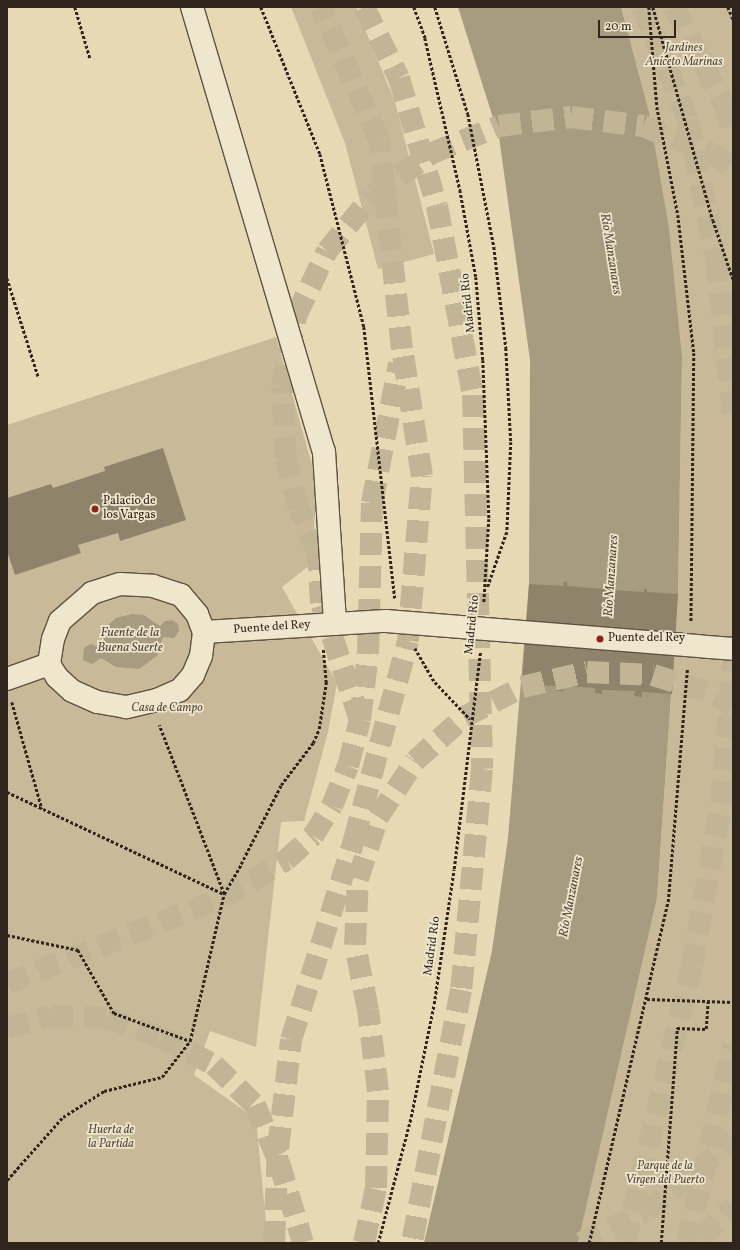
<!DOCTYPE html>
<html>
<head>
<meta charset="utf-8">
<style>
  body { margin:0 }
  #map { position:relative; width:740px; height:1250px; overflow:hidden; background:#e7d9b3; font-family:Vollkorn,serif }
  div>[style] { position:absolute }
  .green>* { inset:0; background:#c8ba99 }
  .water>* { inset:0; background:#a89c80 }
  .building>* { inset:0; background:#8f836b }
  .highway-tunnel>* { height:22px; margin-top:-11px; transform-origin:0; background:repeating-linear-gradient(90deg,#c2b595 0 22px,transparent 0 33px) }
  .path>* { height:2.5px; margin-top:-1.25px; transform-origin:0; background:repeating-linear-gradient(90deg,#2f251c 0 3px,transparent 0 5px) }
  .roads { filter:drop-shadow(1px 0 #5d5242) drop-shadow(-1px 0 #5d5242) drop-shadow(0 1px #5d5242) drop-shadow(0 -1px #5d5242) }
  .minor>* { height:22px; margin:-11px; padding:0 11px; transform-origin:11px; border-radius:11px; background:#efe6ce }
  .dots>* { width:11px; height:11px; translate:-50% -50%; box-sizing:border-box; border:2px solid #efe6ce; border-radius:50% }
  span { translate:-50% -50%; white-space:nowrap; text-align:center; line-height:1.15; -webkit-text-stroke:3.5px #efe6ce; paint-order:stroke }
  .park-label { font-size:12px; color:#554a3b; font-style:italic }
  .street-label { font-size:12px; color:#2f251c }
  .poi-label { font-size:12px; color:#2f251c }
  .left { translate:0 -50%; text-align:left }
  .water-label { font-size:13px; color:#53493a; font-style:italic }
  .frame { position:absolute; inset:0; border:8px solid #2f251c; pointer-events:none }
  .scale { position:absolute; left:598px; top:20px; width:78px; height:18px; box-sizing:border-box; border:2px solid #2f251c; border-top:0; padding-left:5px; font-size:12px; line-height:14px; white-space:nowrap; color:#2f251c; -webkit-text-stroke:3px #efe6ce; paint-order:stroke }
</style>
</head>
<body>
<div id="map">
  <div class="green">
    <i style="clip-path:polygon(291px 7px,356px 7px,395px 102px,434px 254px,378px 269px,345px 143px)"></i>
    <i style="clip-path:polygon(621px 7px,733px 7px,733px 1243px,578px 1243px,657px 898px,678px 594px,682px 356px,669px 227px,649px 112px)"></i>
    <i style="clip-path:polygon(276px 337px,318px 486px,310px 565px,282px 587px,337px 683px,328px 732px,304px 821px,281px 822px,256px 1047px,210px 1031px,194px 1075px,256px 1119px,268px 1243px,7px 1243px,7px 425px)"></i>
  </div>
  <div class="water">
    <i style="clip-path:polygon(458px 7px,621px 7px,649px 112px,669px 227px,682px 356px,678px 594px,657px 898px,578px 1243px,424px 1243px,492px 951px,508px 838px,529px 584px,530px 360px,499px 137px)"></i>
    <i style="clip-path:polygon(132px 614px,144px 615px,160px 626px,165px 621px,172px 620px,178px 624px,179px 631px,174px 638px,163px 637px,157px 656px,139px 669px,116px 667px,101px 658px,92px 664px,83px 660px,84px 648px,91px 644px,98px 647px,106px 627px,116px 618px)"></i>
  </div>
  <div class="building">
    <i style="clip-path:polygon(163px 448px,186px 520px,120px 541px,118px 533px,78px 545px,81px 553px,15px 575px,7px 551px,7px 498px,51px 484px,53px 488px,105px 471px,104px 467px)"></i>
    <i style="clip-path:polygon(564px 582px,567px 582px,567px 586px,604px 589px,604px 585px,614px 586px,613px 590px,644px 592px,644px 589px,647px 589px,647px 592px,678px 594px,672px 694px,642px 692px,642px 697px,634px 696px,635px 691px,602px 690px,602px 694px,595px 693px,595px 688px,564px 686px,563px 691px,556px 691px,556px 686px,522px 684px,529px 584px,564px 586px)"></i>
  </div>
  <div class="highway-tunnel">
    <i style="left:364px;top:7px;width:79px;rotate:63.8deg"></i>
    <i style="left:399px;top:78px;width:134px;rotate:73.5deg"></i>
    <i style="left:437px;top:206px;width:192px;rotate:79.2deg"></i>
    <i style="left:473px;top:395px;width:374px;rotate:88.6deg"></i>
    <i style="left:482px;top:769px;width:222px;rotate:95.4deg"></i>
    <i style="left:461px;top:990px;width:258px;rotate:101deg"></i>
    <i style="left:642px;top:7px;width:121px;rotate:67.7deg"></i>
    <i style="left:688px;top:119px;width:144px;rotate:78.8deg"></i>
    <i style="left:716px;top:260px;width:156px;rotate:83.7deg"></i>
    <i style="left:674px;top:7px;width:110px;rotate:63deg"></i>
    <i style="left:724px;top:105px;width:31px;rotate:73deg"></i>
    <i style="left:360px;top:720px;width:123px;rotate:-108.4deg"></i>
    <i style="left:321px;top:603px;width:51px;rotate:-93.4deg"></i>
    <i style="left:318px;top:552px;width:47px;rotate:-113.8deg"></i>
    <i style="left:299px;top:509px;width:52px;rotate:-104.6deg"></i>
    <i style="left:286px;top:459px;width:72px;rotate:-93.2deg"></i>
    <i style="left:282px;top:387px;width:72px;rotate:-78.8deg"></i>
    <i style="left:296px;top:316px;width:72px;rotate:-64.5deg"></i>
    <i style="left:327px;top:251px;width:72px;rotate:-50.6deg"></i>
    <i style="left:373px;top:195px;width:72px;rotate:-35.4deg"></i>
    <i style="left:432px;top:153px;width:72px;rotate:-21.9deg"></i>
    <i style="left:499px;top:126px;width:73px;rotate:-7.1deg"></i>
    <i style="left:571px;top:117px;width:73px;rotate:7.1deg"></i>
    <i style="left:643px;top:126px;width:73px;rotate:21.7deg"></i>
    <i style="left:711px;top:153px;width:27px;rotate:36deg"></i>
    <i style="left:7px;top:983px;width:232px;rotate:-21.5deg"></i>
    <i style="left:223px;top:898px;width:74px;rotate:-31.1deg"></i>
    <i style="left:286px;top:860px;width:36px;rotate:-42deg"></i>
    <i style="left:313px;top:836px;width:36px;rotate:-58deg"></i>
    <i style="left:332px;top:806px;width:43px;rotate:-68.2deg"></i>
    <i style="left:348px;top:766px;width:48px;rotate:-75.4deg"></i>
    <i style="left:360px;top:720px;width:66px;rotate:-83.1deg"></i>
    <i style="left:368px;top:654px;width:151px;rotate:-88.5deg"></i>
    <i style="left:372px;top:503px;width:142px;rotate:-79deg"></i>
    <i style="left:7px;top:1028px;width:46px;rotate:-15.3deg"></i>
    <i style="left:51px;top:1016px;width:56px;rotate:2deg"></i>
    <i style="left:107px;top:1018px;width:57px;rotate:19.4deg"></i>
    <i style="left:161px;top:1037px;width:60px;rotate:27.8deg"></i>
    <i style="left:214px;top:1065px;width:57px;rotate:44.3deg"></i>
    <i style="left:255px;top:1105px;width:62px;rotate:67.2deg"></i>
    <i style="left:279px;top:1162px;width:84px;rotate:73.5deg"></i>
    <i style="left:274px;top:1243px;width:94px;rotate:-87.6deg"></i>
    <i style="left:278px;top:1149px;width:110px;rotate:-83.2deg"></i>
    <i style="left:291px;top:1040px;width:210px;rotate:-72.5deg"></i>
    <i style="left:354px;top:840px;width:206px;rotate:-74.8deg"></i>
    <i style="left:408px;top:641px;width:166px;rotate:-85.2deg"></i>
    <i style="left:422px;top:476px;width:129px;rotate:-98.9deg"></i>
    <i style="left:402px;top:349px;width:210px;rotate:-96.3deg"></i>
    <i style="left:379px;top:140px;width:145px;rotate:-113.6deg"></i>
    <i style="left:364px;top:1243px;width:56px;rotate:-77.7deg"></i>
    <i style="left:376px;top:1188px;width:97px;rotate:-88.8deg"></i>
    <i style="left:378px;top:1091px;width:82px;rotate:-97deg"></i>
    <i style="left:368px;top:1010px;width:66px;rotate:-101.3deg"></i>
    <i style="left:355px;top:945px;width:66px;rotate:-87.4deg"></i>
    <i style="left:358px;top:879px;width:65px;rotate:-72.1deg"></i>
    <i style="left:378px;top:817px;width:67px;rotate:-56.5deg"></i>
    <i style="left:415px;top:761px;width:66px;rotate:-41.9deg"></i>
    <i style="left:464px;top:717px;width:65px;rotate:-27.3deg"></i>
    <i style="left:522px;top:687px;width:67px;rotate:-13deg"></i>
    <i style="left:587px;top:672px;width:66px;rotate:2.6deg"></i>
    <i style="left:653px;top:675px;width:67px;rotate:17.4deg"></i>
    <i style="left:717px;top:695px;width:19px;rotate:32deg"></i>
    <i style="left:581px;top:1243px;width:72px;rotate:-26.2deg"></i>
    <i style="left:646px;top:1211px;width:112px;rotate:-38.8deg"></i>
    <i style="left:625px;top:1243px;width:285px;rotate:-76.4deg"></i>
    <i style="left:692px;top:966px;width:166px;rotate:-79.9deg"></i>
    <i style="left:721px;top:803px;width:143px;rotate:-85.2deg"></i>
    <i style="left:687px;top:1243px;width:203px;rotate:-76.9deg"></i>
    <i style="left:688px;top:1243px;width:14px;rotate:-25deg"></i>
    <i style="left:701px;top:1237px;width:44px;rotate:-43.2deg"></i>
  </div>
  <div class="path">
    <i style="left:75px;top:7px;width:53px;rotate:73.6deg"></i>
    <i style="left:261px;top:7px;width:158px;rotate:68.1deg"></i>
    <i style="left:320px;top:154px;width:179px;rotate:75.7deg"></i>
    <i style="left:364px;top:327px;width:273px;rotate:83.5deg"></i>
    <i style="left:414px;top:7px;width:33px;rotate:70deg"></i>
    <i style="left:425px;top:38px;width:156px;rotate:77deg"></i>
    <i style="left:460px;top:190px;width:88px;rotate:79.6deg"></i>
    <i style="left:476px;top:277px;width:83px;rotate:85.2deg"></i>
    <i style="left:483px;top:360px;width:159px;rotate:87.8deg"></i>
    <i style="left:489px;top:519px;width:85px;rotate:93.4deg"></i>
    <i style="left:435px;top:7px;width:112px;rotate:72.9deg"></i>
    <i style="left:468px;top:114px;width:136px;rotate:78.9deg"></i>
    <i style="left:494px;top:247px;width:102px;rotate:83.2deg"></i>
    <i style="left:506px;top:348px;width:94px;rotate:87deg"></i>
    <i style="left:511px;top:442px;width:90px;rotate:92.5deg"></i>
    <i style="left:507px;top:532px;width:60px;rotate:109.3deg"></i>
    <i style="left:649px;top:7px;width:100px;rotate:85.4deg"></i>
    <i style="left:657px;top:107px;width:110px;rotate:79deg"></i>
    <i style="left:678px;top:215px;width:139px;rotate:83.4deg"></i>
    <i style="left:694px;top:353px;width:268px;rotate:90.6deg"></i>
    <i style="left:653px;top:7px;width:221px;rotate:74.3deg"></i>
    <i style="left:713px;top:220px;width:62px;rotate:71.3deg"></i>
    <i style="left:728px;top:7px;width:13px;rotate:67deg"></i>
    <i style="left:7px;top:278px;width:103px;rotate:72.4deg"></i>
    <i style="left:415px;top:648px;width:39px;rotate:60deg"></i>
    <i style="left:435px;top:682px;width:51px;rotate:46.6deg"></i>
    <i style="left:12px;top:702px;width:111px;rotate:74.3deg"></i>
    <i style="left:7px;top:792px;width:240px;rotate:25.2deg"></i>
    <i style="left:224px;top:894px;width:34px;rotate:-60deg"></i>
    <i style="left:241px;top:864px;width:89px;rotate:-63.1deg"></i>
    <i style="left:281px;top:785px;width:53px;rotate:-52.7deg"></i>
    <i style="left:313px;top:743px;width:15px;rotate:-67deg"></i>
    <i style="left:319px;top:729px;width:47px;rotate:-81.3deg"></i>
    <i style="left:326px;top:683px;width:34px;rotate:-95deg"></i>
    <i style="left:7px;top:935px;width:73px;rotate:11.9deg"></i>
    <i style="left:78px;top:950px;width:73px;rotate:60.3deg"></i>
    <i style="left:114px;top:1013px;width:81px;rotate:20.2deg"></i>
    <i style="left:190px;top:1041px;width:151px;rotate:-77deg"></i>
    <i style="left:224px;top:894px;width:181px;rotate:-111deg"></i>
    <i style="left:647px;top:999px;width:86px;rotate:2deg"></i>
    <i style="left:7px;top:1180px;width:84px;rotate:-48.4deg"></i>
    <i style="left:63px;top:1117px;width:49px;rotate:-32.4deg"></i>
    <i style="left:104px;top:1091px;width:60px;rotate:-13.6deg"></i>
    <i style="left:162px;top:1077px;width:46px;rotate:-52.1deg"></i>
    <i style="left:378px;top:1243px;width:130px;rotate:-75.3deg"></i>
    <i style="left:411px;top:1117px;width:115px;rotate:-78.5deg"></i>
    <i style="left:434px;top:1004px;width:136px;rotate:-81.6deg"></i>
    <i style="left:454px;top:869px;width:218px;rotate:-83.1deg"></i>
    <i style="left:589px;top:1243px;width:350px;rotate:-77deg"></i>
    <i style="left:668px;top:902px;width:234px;rotate:-85.3deg"></i>
    <i style="left:661px;top:1243px;width:216px;rotate:-85.7deg"></i>
    <i style="left:677px;top:1028px;width:29px;rotate:2deg"></i>
    <i style="left:706px;top:1029px;width:27px;rotate:-86deg"></i>
  </div>
  <div class="roads">
    <div class="minor">
      <i style="left:192px;top:7px;width:464px;rotate:73.5deg"></i>
      <i style="left:324px;top:452px;width:172px;rotate:86.3deg"></i>
      <i style="left:120px;top:584px;width:33px;rotate:3deg"></i>
      <i style="left:153px;top:586px;width:29px;rotate:18deg"></i>
      <i style="left:181px;top:595px;width:25px;rotate:50deg"></i>
      <i style="left:197px;top:614px;width:19px;rotate:69deg"></i>
      <i style="left:204px;top:632px;width:24px;rotate:97deg"></i>
      <i style="left:201px;top:656px;width:21px;rotate:113deg"></i>
      <i style="left:193px;top:675px;width:20px;rotate:131deg"></i>
      <i style="left:180px;top:690px;width:25px;rotate:157deg"></i>
      <i style="left:157px;top:700px;width:32px;rotate:167deg"></i>
      <i style="left:126px;top:707px;width:29px;rotate:-170deg"></i>
      <i style="left:97px;top:702px;width:27px;rotate:-156deg"></i>
      <i style="left:72px;top:691px;width:21px;rotate:-137deg"></i>
      <i style="left:57px;top:677px;width:15px;rotate:-122deg"></i>
      <i style="left:49px;top:664px;width:25px;rotate:-81deg"></i>
      <i style="left:53px;top:639px;width:19px;rotate:-69deg"></i>
      <i style="left:60px;top:621px;width:43px;rotate:-41.2deg"></i>
      <i style="left:92px;top:593px;width:29px;rotate:-18deg"></i>
      <i style="left:204px;top:632px;width:182px;rotate:-3.5deg"></i>
      <i style="left:386px;top:621px;width:348px;rotate:4.6deg"></i>
      <i style="left:7px;top:679px;width:45px;rotate:-19.7deg"></i>
    </div>
  </div>
  <div class="dots">
    <i style="left:95px;top:509px;background:#8f2418"></i>
    <i style="left:600px;top:639px;background:#8f2418"></i>
  </div>
  <div class="park-label">
    <span style="left:684px;top:56px">Jardines<br>Aniceto Marinas</span>
    <span style="left:167px;top:709px">Casa de Campo</span>
    <span style="left:111px;top:1138px">Huerta de<br>la Partida</span>
    <span style="left:665px;top:1174px">Parque de la<br>Virgen del Puerto</span>
  </div>
  <div class="street-label">
    <span style="left:469px;top:303px;rotate:-96deg">Madrid Río</span>
    <span style="left:473px;top:625px;rotate:-84deg">Madrid Río</span>
    <span style="left:272px;top:628px;rotate:-4deg">Puente del Rey</span>
    <span style="left:433px;top:946px;rotate:-82deg">Madrid Río</span>
  </div>
  <div class="poi-label">
    <span class="left" style="left:103px;top:509px">Palacio de<br>los Vargas</span>
    <span class="left" style="left:608px;top:639px">Puente del Rey</span>
  </div>
  <div class="water-label">
    <span style="left:610px;top:254px;rotate:81deg">Río Manzanares</span>
    <span style="left:612px;top:576px;rotate:-86deg">Río Manzanares</span>
    <span style="left:130px;top:641px">Fuente de la<br>Buena Suerte</span>
    <span style="left:572px;top:897px;rotate:-79deg">Río Manzanares</span>
  </div>
  <div class="frame"></div>
  <div class="scale">20 m</div>
</div>
</body>
</html>
